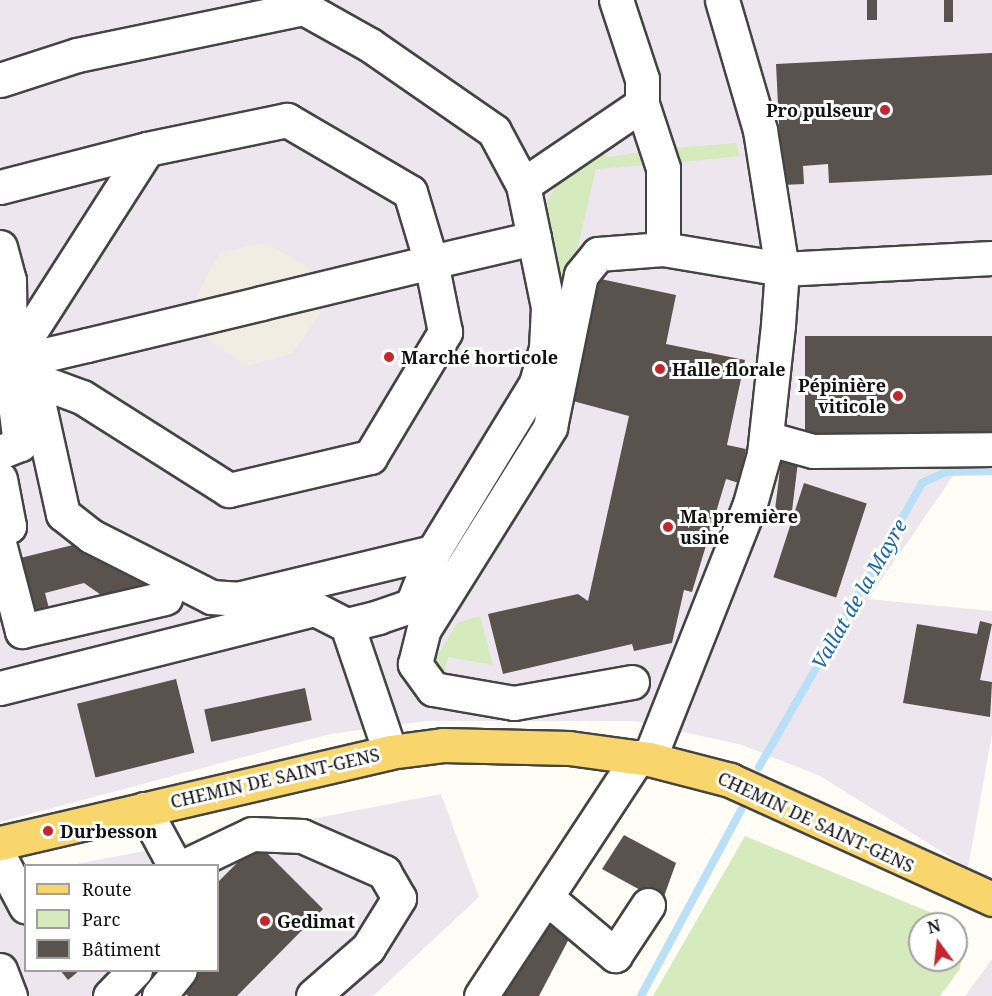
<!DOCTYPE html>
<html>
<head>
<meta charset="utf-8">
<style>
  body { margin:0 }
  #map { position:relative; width:992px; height:996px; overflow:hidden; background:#fffdf5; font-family:"Noto Serif",serif }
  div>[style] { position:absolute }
  .industrial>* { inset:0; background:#eee6ef }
  .green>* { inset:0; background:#d5ebbd }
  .plaza>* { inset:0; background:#f1ede2 }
  .stream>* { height:8px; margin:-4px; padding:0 4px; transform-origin:4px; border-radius:4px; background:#b9e0f7 }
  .building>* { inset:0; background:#5a524d; transform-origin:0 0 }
  .roads { filter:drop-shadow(2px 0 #444) drop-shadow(-2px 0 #444) drop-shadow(0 2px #444) drop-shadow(0 -2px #444) }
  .minor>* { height:33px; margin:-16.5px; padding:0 16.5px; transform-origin:16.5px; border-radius:16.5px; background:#fff }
  .major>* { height:33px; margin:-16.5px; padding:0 16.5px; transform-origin:16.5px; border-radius:16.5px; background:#f9d66b }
  .dots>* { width:16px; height:16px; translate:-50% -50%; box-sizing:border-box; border:3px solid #fff; border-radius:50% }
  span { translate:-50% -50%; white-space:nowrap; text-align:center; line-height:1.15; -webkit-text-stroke:6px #fff; paint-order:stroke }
  .poi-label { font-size:18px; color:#111; font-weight:700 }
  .right { translate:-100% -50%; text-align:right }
  .left { translate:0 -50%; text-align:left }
  .street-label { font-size:18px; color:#111 }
  .water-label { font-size:20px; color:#1768a6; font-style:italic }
  .legend { position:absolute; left:24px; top:864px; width:195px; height:108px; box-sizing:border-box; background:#fff; border:2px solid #a0a0a0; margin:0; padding:8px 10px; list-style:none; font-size:18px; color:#111 }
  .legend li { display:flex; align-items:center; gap:12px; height:30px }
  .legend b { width:30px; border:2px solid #a0a0a0 }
  .north { position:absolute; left:908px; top:912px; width:60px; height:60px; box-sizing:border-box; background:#fff; border:2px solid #a0a0a0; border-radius:50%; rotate:345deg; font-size:16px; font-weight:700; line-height:24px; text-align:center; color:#111 }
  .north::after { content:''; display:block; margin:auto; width:21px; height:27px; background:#c4262e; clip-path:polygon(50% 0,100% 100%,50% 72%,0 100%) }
</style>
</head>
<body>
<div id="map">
  <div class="industrial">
    <i style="clip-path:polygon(0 0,992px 0,992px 470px,956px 472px,868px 599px,992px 611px,992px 734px,968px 868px,820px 776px,742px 745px,634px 721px,427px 721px,330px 734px,0 822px)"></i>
    <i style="clip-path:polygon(441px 794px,479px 897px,373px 996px,0 996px,0 881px,25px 876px,26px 970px,218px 970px,218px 866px,71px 865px)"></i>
    <i style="clip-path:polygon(992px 959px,992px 996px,965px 996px)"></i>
  </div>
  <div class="green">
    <i style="clip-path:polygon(736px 143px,740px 156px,673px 163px,673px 148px)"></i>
    <i style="clip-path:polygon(598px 150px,607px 157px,648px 151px,649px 165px,596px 169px,563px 311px,544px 207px,564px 173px)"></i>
    <i style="clip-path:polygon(480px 616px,493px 665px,448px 657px,443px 679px,433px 663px,457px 623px)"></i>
    <i style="clip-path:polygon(evenodd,745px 836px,966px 927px,960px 969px,940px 996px,653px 996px,745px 836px,920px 924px,956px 924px,956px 960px,920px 960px,920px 924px)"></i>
  </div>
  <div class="plaza">
    <i style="clip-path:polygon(266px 243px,307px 266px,320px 313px,293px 353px,247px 366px,208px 340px,197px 295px,220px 252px)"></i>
  </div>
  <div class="stream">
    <i style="left:759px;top:767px;width:327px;rotate:-60.1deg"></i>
    <i style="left:922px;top:483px;width:26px;rotate:-25deg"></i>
    <i style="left:946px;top:472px;width:46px;rotate:-1.2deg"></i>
    <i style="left:641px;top:996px;width:211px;rotate:-61.7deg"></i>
  </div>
  <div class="building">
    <i style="left:867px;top:0;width:10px;height:20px"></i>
    <i style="left:944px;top:0;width:9px;height:22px"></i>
    <i style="clip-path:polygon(992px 53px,992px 175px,829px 183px,828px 164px,803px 166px,804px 184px,782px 185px,776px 64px)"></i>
    <i style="clip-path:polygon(596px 278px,676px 295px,666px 344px,745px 360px,727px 445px,746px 449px,739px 483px,726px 479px,692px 592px,684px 590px,672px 643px,634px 651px,632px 644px,503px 674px,488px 614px,578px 594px,588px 601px,629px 416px,569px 400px)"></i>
    <i style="left:992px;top:336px;width:102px;height:187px;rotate:90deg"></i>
    <i style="left:781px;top:461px;width:17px;height:51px;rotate:7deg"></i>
    <i style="left:804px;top:483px;width:66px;height:99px;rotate:18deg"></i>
    <i style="clip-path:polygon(75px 537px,144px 580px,148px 592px,111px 602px,84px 583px,45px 593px,51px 616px,24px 622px,8px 561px,73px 545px)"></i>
    <i style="clip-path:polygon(980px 621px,992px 624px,980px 680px,992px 682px,990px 717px,903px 703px,917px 624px,977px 634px)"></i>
    <i style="left:176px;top:679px;width:76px;height:102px;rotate:76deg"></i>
    <i style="left:305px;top:688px;width:33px;height:103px;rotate:78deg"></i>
    <i style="clip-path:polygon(624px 835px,676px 863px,662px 902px,602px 869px)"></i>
    <i style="clip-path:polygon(257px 843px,323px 909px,237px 996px,188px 996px,179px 988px,196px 970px,218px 970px,218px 882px)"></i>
    <i style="clip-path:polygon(543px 920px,571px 935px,539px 996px,498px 996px)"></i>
    <i style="clip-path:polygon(60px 970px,80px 970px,68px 980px)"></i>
  </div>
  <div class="roads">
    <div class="minor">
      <i style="left:0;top:80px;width:81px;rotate:-18deg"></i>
      <i style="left:77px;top:55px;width:232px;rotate:-11.7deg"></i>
      <i style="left:304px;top:8px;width:76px;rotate:29.3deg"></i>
      <i style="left:370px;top:45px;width:151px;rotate:34.7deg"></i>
      <i style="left:494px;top:131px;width:61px;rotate:61.8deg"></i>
      <i style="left:523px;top:185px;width:54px;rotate:78.3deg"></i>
      <i style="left:534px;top:238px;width:106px;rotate:166.9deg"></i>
      <i style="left:431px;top:262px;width:174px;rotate:166.4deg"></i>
      <i style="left:262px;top:303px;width:180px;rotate:166.5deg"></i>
      <i style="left:87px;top:345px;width:79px;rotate:166.8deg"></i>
      <i style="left:10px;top:363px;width:28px;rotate:35deg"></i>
      <i style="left:33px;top:379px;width:52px;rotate:20.2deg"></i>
      <i style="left:82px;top:397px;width:174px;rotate:32.3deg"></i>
      <i style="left:229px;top:490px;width:145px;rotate:-13.2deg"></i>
      <i style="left:370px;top:457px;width:146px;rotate:-59deg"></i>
      <i style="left:445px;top:332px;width:71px;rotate:-101.3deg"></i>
      <i style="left:431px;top:262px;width:73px;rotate:-106.7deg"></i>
      <i style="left:410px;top:192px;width:143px;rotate:-149.7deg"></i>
      <i style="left:287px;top:120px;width:143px;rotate:168.3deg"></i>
      <i style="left:147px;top:149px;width:254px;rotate:122.6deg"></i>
      <i style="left:10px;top:363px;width:10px;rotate:-174deg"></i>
      <i style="left:642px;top:104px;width:67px;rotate:71.8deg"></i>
      <i style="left:663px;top:168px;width:81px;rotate:90deg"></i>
      <i style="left:523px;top:185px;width:144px;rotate:-34.2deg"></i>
      <i style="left:642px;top:104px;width:25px;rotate:-90deg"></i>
      <i style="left:642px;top:79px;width:83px;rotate:-108.2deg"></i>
      <i style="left:0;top:187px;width:152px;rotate:-14.5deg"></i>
      <i style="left:0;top:247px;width:34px;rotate:75deg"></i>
      <i style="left:9px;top:280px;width:83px;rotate:89.3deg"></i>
      <i style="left:10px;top:363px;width:82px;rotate:83deg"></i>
      <i style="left:20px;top:444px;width:22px;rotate:158deg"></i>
      <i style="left:33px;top:379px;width:138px;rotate:77.5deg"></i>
      <i style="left:63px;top:514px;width:36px;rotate:38deg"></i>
      <i style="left:91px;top:536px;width:135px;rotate:26.9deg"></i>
      <i style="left:211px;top:597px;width:26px;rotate:4deg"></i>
      <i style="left:237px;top:599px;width:202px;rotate:-13.5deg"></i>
      <i style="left:433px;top:552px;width:198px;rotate:-58.6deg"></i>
      <i style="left:536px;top:383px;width:36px;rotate:-74deg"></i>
      <i style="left:546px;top:348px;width:41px;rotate:-87.2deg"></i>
      <i style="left:548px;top:307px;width:70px;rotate:-101.5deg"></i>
      <i style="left:766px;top:438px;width:49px;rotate:15.5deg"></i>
      <i style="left:813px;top:451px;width:179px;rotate:-0.6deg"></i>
      <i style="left:0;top:479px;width:48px;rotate:79.2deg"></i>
      <i style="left:9px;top:526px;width:9px;rotate:167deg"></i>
      <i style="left:0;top:547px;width:87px;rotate:75.3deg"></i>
      <i style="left:22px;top:631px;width:147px;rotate:-13deg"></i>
      <i style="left:347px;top:625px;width:134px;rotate:71.3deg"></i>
      <i style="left:632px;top:682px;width:120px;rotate:169.9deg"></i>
      <i style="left:514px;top:703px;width:82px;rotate:-170.2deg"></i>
      <i style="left:433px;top:689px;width:31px;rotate:-126deg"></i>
      <i style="left:415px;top:664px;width:36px;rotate:-76deg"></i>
      <i style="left:424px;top:629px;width:238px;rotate:-58deg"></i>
      <i style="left:550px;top:427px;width:155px;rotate:-78.5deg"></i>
      <i style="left:581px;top:275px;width:27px;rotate:-51deg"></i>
      <i style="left:598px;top:254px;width:65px;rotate:-4.4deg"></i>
      <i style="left:663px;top:249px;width:121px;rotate:9.5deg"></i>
      <i style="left:782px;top:269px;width:210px;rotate:-3deg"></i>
      <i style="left:0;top:688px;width:325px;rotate:-14.1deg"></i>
      <i style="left:315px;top:609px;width:36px;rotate:27deg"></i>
      <i style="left:347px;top:625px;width:32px;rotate:-14deg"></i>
      <i style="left:378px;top:617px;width:36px;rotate:-19deg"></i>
      <i style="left:412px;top:605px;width:57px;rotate:-68.4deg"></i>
      <i style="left:649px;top:759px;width:271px;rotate:-68.4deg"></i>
      <i style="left:749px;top:507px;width:55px;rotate:-74.2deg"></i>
      <i style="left:764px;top:454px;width:130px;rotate:-83.8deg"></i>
      <i style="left:778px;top:325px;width:56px;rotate:-85.9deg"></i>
      <i style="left:782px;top:269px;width:141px;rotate:-99deg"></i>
      <i style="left:760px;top:130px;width:135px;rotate:-106.3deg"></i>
      <i style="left:144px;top:809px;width:65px;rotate:61.5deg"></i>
      <i style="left:0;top:858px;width:55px;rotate:62deg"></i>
      <i style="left:185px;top:866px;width:74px;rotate:-25.5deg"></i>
      <i style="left:252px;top:834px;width:50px;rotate:2.3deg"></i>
      <i style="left:302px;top:836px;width:90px;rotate:23.7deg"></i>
      <i style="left:384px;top:872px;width:30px;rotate:60deg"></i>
      <i style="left:399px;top:898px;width:59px;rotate:121.8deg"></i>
      <i style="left:368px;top:948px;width:73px;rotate:138.9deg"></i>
      <i style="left:547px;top:898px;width:89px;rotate:40deg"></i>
      <i style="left:615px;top:955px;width:60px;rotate:-56.6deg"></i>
      <i style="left:0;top:970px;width:28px;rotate:69deg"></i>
      <i style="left:110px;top:996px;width:36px;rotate:-46deg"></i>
      <i style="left:159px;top:996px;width:33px;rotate:-51deg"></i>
      <i style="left:481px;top:996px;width:286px;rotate:-56.7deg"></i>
    </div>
    <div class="major">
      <i style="left:0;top:843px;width:400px;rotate:-13.1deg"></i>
      <i style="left:390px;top:752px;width:53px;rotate:-7.5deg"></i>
      <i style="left:443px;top:745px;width:126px;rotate:1.4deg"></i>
      <i style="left:569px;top:748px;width:81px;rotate:7.8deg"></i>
      <i style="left:649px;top:759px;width:84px;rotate:14.5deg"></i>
      <i style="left:730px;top:780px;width:288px;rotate:24.4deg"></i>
    </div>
  </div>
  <div class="dots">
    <i style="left:885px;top:110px;background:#c4262e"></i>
    <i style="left:389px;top:357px;background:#c4262e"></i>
    <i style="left:660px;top:369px;background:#c4262e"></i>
    <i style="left:898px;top:396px;background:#c4262e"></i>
    <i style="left:668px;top:527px;background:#c4262e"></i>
    <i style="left:48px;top:831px;background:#c4262e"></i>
    <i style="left:265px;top:921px;background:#c4262e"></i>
  </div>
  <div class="poi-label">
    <span class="right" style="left:873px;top:110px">Pro pulseur</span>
    <span class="left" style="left:401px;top:357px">Marché horticole</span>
    <span class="left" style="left:672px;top:369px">Halle florale</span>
    <span class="right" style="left:886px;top:396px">Pépinière<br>viticole</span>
    <span class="left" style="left:680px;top:527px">Ma première<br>usine</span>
    <span class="left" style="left:60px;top:831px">Durbesson</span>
    <span class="left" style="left:277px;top:921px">Gedimat</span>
  </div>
  <div class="street-label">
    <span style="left:275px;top:778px;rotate:-13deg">CHEMIN DE SAINT-GENS</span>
    <span style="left:816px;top:822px;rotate:25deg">CHEMIN DE SAINT-GENS</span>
  </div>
  <div class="water-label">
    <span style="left:859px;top:594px;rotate:-60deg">Vallat de la Mayre</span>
  </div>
  <ul class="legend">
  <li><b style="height:8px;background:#f9d66b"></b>Route</li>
  <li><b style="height:16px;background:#d5ebbd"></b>Parc</li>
  <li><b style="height:16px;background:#5a524d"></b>Bâtiment</li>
  </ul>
  <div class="north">N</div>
</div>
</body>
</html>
